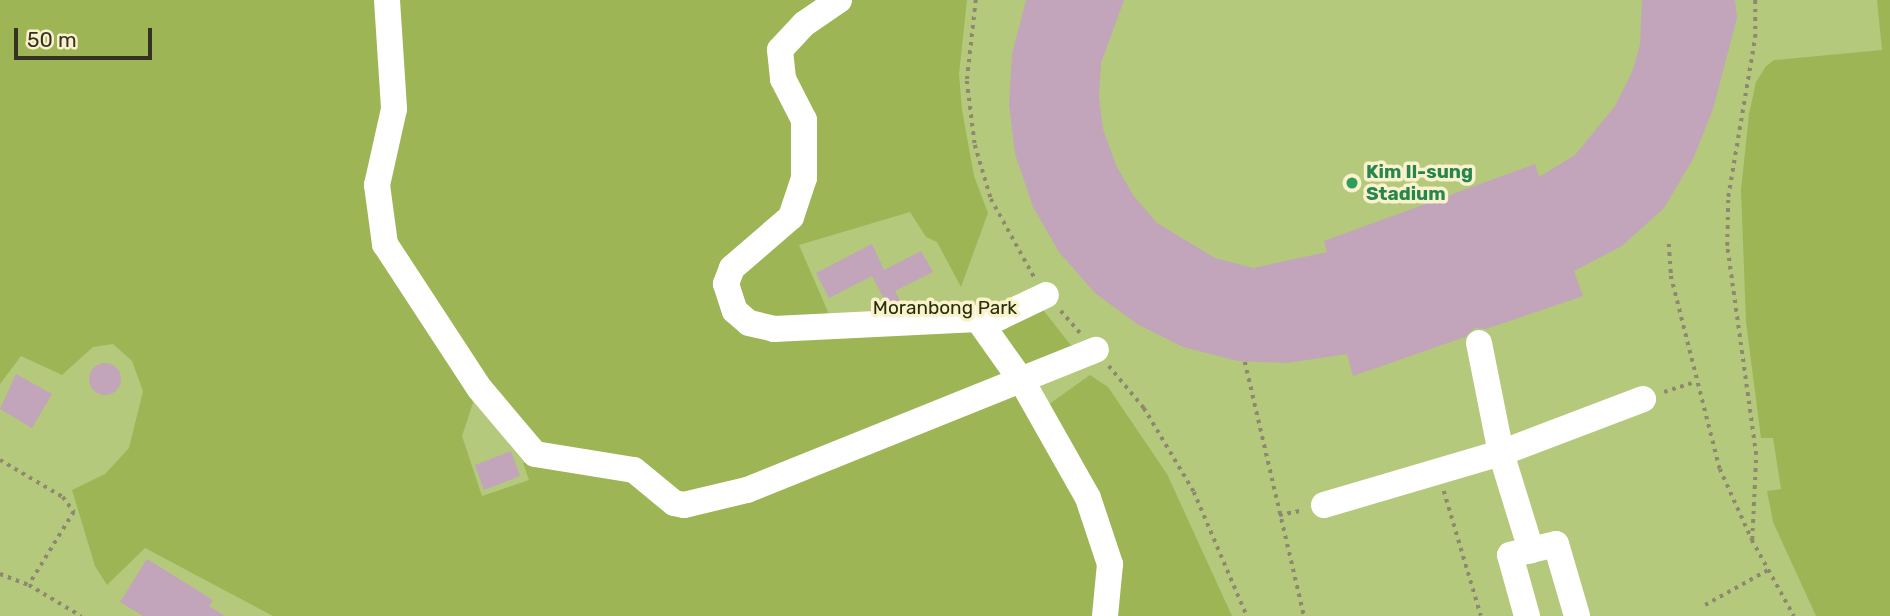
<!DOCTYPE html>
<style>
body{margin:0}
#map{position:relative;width:1890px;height:616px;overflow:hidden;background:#ece3c0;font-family:Rubik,sans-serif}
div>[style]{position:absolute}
.green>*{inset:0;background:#b4c97c}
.forest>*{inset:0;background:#9eb556}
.building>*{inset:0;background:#c2a4bb}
.round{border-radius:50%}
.path>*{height:3.5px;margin-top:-1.75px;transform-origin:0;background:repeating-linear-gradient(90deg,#8f8870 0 3.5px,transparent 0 8.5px)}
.minor>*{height:26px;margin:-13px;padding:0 13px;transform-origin:13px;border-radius:13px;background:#fff}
.dots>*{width:19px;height:19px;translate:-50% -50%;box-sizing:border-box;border:4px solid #faf1cd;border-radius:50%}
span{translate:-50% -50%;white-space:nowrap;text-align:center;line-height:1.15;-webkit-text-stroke:7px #faf1cd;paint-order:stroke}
.leisure-label{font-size:19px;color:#27864d;font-weight:700}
.left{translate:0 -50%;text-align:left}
.park-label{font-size:19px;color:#262f05}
.scale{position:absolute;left:14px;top:28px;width:138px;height:32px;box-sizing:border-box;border:4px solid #353123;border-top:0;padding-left:9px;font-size:21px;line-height:24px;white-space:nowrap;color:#353123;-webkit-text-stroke:5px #faf1cd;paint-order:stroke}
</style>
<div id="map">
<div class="green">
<i style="clip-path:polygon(0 0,1890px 0,1890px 616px,0 616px)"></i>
</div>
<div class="forest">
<i style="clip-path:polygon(0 0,382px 0,387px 45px,376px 229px,469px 385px,473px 403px,462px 436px,482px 496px,529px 480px,523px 463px,536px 458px,617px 470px,672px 507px,1019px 392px,1097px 537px,1101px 616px,273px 616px,145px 548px,107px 585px,95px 566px,72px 490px,105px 474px,129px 448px,143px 391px,132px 361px,113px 344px,93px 347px,62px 375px,21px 356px,0 384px)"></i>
<i style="clip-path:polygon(393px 0,825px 0,783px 38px,791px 98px,796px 196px,747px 245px,732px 316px,967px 321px,1011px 381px,683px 500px,565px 456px,523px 432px,386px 225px)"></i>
<i style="clip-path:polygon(845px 0,967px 0,959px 74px,962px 110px,974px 176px,988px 213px,961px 287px,937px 242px,926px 237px,910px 212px,799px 245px,832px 321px,751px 320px,734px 272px,803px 199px,783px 62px)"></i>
<i style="clip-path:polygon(1877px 0,1890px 0,1890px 616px,1816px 616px,1773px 522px,1767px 491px,1781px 489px,1773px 438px,1761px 438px,1746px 322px,1741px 190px,1749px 114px,1756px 82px,1766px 66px,1774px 60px,1882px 50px)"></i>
<i style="clip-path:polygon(1040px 306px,1077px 353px,1024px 377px,990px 330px)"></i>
<i style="clip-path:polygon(1090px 375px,1108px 387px,1167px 474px,1232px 616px,1109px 616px,1115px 591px,1045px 407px)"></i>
</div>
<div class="building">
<i style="clip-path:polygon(1026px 0,1124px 0,1101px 63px,1099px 97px,1103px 129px,1116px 165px,1133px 195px,1157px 223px,1215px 258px,1253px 268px,1327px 252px,1324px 241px,1535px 164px,1539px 177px,1575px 155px,1615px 106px,1632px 72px,1640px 45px,1642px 0,1735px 0,1737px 18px,1713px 109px,1693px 159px,1664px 208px,1622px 246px,1574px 271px,1583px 296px,1486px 329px,1475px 328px,1465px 337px,1353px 376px,1347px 354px,1287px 363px,1238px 361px,1183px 347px,1137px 324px,1095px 293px,1059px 252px,1033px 207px,1015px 154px,1009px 104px,1012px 54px)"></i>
<i style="clip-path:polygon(872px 244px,884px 270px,921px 251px,933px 272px,895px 291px,901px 303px,893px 307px,889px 308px,872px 276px,829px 298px,816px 273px)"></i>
<i class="round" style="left:89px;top:363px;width:32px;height:32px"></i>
<i style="clip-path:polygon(16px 374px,52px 394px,32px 428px,0 409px)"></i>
<i style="clip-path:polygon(511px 451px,520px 476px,484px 490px,475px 465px)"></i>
<i style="clip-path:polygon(147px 559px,213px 600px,209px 606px,225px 616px,143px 616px,120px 602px)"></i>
</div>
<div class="path">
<i style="left:976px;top:0;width:81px;rotate:96.3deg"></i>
<i style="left:967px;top:81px;width:64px;rotate:82.9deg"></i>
<i style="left:975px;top:145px;width:56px;rotate:73.5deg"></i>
<i style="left:991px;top:199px;width:89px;rotate:61.1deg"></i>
<i style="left:1669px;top:244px;width:32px;rotate:86deg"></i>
<i style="left:1671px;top:276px;width:199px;rotate:75.8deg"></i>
<i style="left:1720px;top:469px;width:78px;rotate:65.7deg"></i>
<i style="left:1752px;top:540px;width:87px;rotate:61.1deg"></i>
<i style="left:1061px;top:311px;width:30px;rotate:49deg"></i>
<i style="left:1245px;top:362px;width:261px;rotate:76.9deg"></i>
<i style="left:1109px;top:366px;width:55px;rotate:50.2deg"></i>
<i style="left:1144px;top:408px;width:98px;rotate:59.2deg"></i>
<i style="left:1194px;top:492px;width:135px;rotate:66.9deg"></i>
<i style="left:1664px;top:392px;width:33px;rotate:-18deg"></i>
<i style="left:0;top:460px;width:73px;rotate:30.4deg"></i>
<i style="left:63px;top:497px;width:19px;rotate:54deg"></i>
<i style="left:74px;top:512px;width:86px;rotate:121.7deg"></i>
<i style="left:1444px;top:491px;width:130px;rotate:73.5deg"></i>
<i style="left:1279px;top:515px;width:25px;rotate:-11deg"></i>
<i style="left:1752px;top:540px;width:85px;rotate:-87.3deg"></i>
<i style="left:1756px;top:455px;width:211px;rotate:-97.9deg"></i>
<i style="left:1727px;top:246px;width:49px;rotate:-88.8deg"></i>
<i style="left:1728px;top:197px;width:161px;rotate:-80.4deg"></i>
<i style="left:1755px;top:38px;width:38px;rotate:-90deg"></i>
<i style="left:0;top:574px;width:31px;rotate:21deg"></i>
<i style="left:29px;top:585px;width:61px;rotate:30.8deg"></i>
<i style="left:1705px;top:605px;width:72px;rotate:-29.1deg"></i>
</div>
<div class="minor">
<i style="left:387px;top:0;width:109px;rotate:86.3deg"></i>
<i style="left:394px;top:109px;width:78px;rotate:102.6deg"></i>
<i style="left:377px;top:185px;width:60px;rotate:82.3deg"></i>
<i style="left:385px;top:244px;width:173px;rotate:56.8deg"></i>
<i style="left:480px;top:389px;width:85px;rotate:49.8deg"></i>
<i style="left:535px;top:454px;width:100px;rotate:9.2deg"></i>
<i style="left:634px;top:470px;width:52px;rotate:39.5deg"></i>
<i style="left:674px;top:503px;width:10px;rotate:11deg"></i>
<i style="left:684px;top:505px;width:65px;rotate:-13.4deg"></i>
<i style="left:747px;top:490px;width:376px;rotate:-21.9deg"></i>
<i style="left:839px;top:0;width:42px;rotate:145.6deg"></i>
<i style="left:804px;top:24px;width:35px;rotate:133deg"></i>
<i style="left:780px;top:50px;width:29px;rotate:84deg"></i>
<i style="left:783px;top:79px;width:46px;rotate:62.9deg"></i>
<i style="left:804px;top:120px;width:58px;rotate:90deg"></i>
<i style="left:804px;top:178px;width:41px;rotate:108.4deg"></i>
<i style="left:791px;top:217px;width:78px;rotate:139.2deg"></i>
<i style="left:732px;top:268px;width:17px;rotate:111deg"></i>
<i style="left:726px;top:284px;width:28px;rotate:72deg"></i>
<i style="left:735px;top:311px;width:18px;rotate:41deg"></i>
<i style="left:749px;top:323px;width:26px;rotate:13deg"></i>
<i style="left:774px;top:329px;width:224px;rotate:-2.8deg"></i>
<i style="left:998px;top:318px;width:53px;rotate:-25.6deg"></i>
<i style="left:977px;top:318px;width:80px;rotate:54.7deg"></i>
<i style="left:1023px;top:383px;width:132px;rotate:60.5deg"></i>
<i style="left:1088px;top:498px;width:70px;rotate:71.6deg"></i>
<i style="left:1110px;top:564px;width:52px;rotate:95.5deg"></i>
<i style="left:1479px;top:343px;width:112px;rotate:78.7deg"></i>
<i style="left:1501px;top:453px;width:102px;rotate:72.8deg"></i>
<i style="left:1324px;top:505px;width:184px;rotate:-16.4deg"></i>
<i style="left:1501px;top:453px;width:152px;rotate:-20.8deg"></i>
<i style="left:1527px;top:616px;width:63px;rotate:-105.6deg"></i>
<i style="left:1510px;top:555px;width:47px;rotate:-13.4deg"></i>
<i style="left:1556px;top:544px;width:75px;rotate:73.7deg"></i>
</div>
<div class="dots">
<i style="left:1352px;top:183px;background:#2e9e5b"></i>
</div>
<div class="leisure-label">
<span class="left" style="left:1366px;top:183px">Kim Il-sung<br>Stadium</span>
</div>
<div class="park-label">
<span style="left:945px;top:308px">Moranbong Park</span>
</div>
<div class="scale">50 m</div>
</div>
